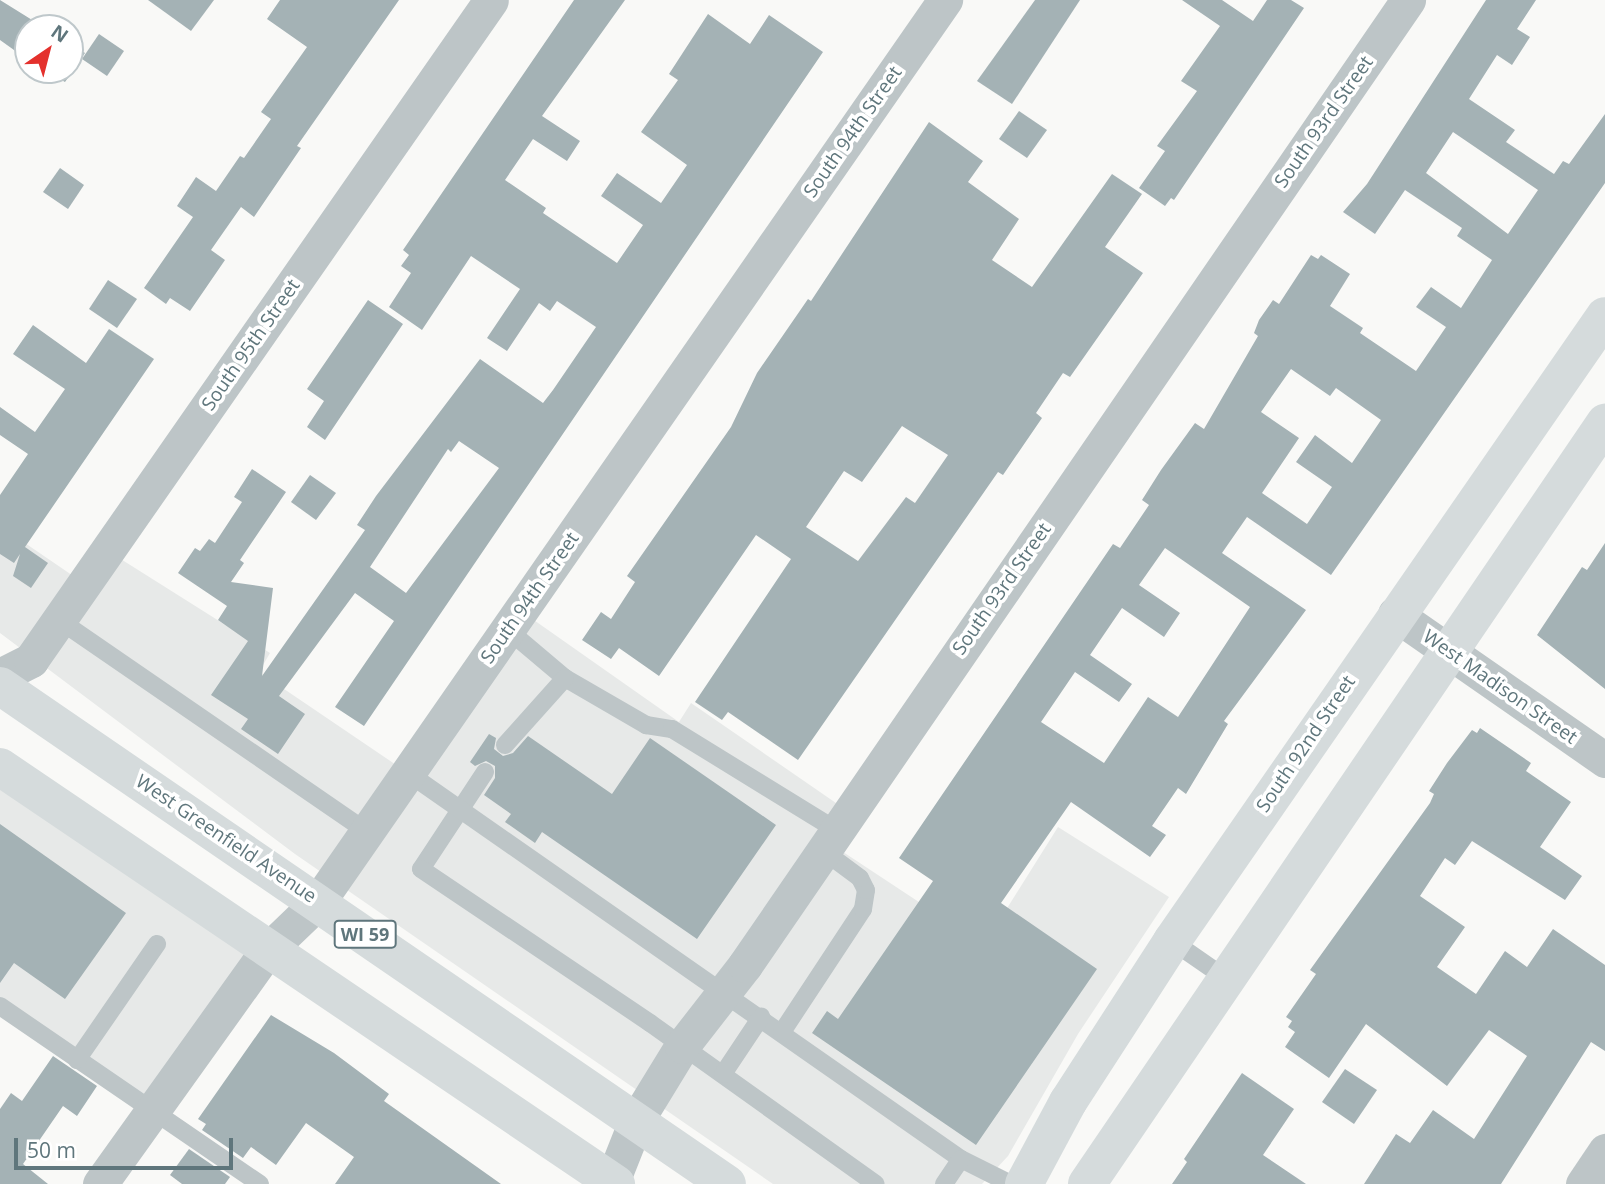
<!DOCTYPE html>
<style>
body{margin:0}
#map{position:relative;width:1605px;height:1184px;overflow:hidden;background:#f9f9f7;font-family:"Open Sans",sans-serif}
div>[style]{position:absolute}
.built>*{inset:0;background:#e7e9e8}
.building>*{inset:0;background:#a4b2b5}
.lane>*{height:18px;margin:-9px;padding:0 9px;transform-origin:9px;border-radius:9px;background:#bdc5c7}
.street>*{height:35px;margin:-17.5px;padding:0 17.5px;transform-origin:17.5px;border-radius:17.5px;background:#bdc5c7}
.secondary>*{height:38px;margin:-19px;padding:0 19px;transform-origin:19px;border-radius:19px;background:#d5dbdc}
.primary>*{height:38px;margin:-19px;padding:0 19px;transform-origin:19px;border-radius:19px;background:#d5dbdc}
span{translate:-50% -50%;white-space:nowrap;text-align:center;line-height:1.15;-webkit-text-stroke:7px #fff;paint-order:stroke}
.shield-label span{padding:2px 5px;background:#fff;border:2px solid;border-radius:5px;-webkit-text-stroke-width:0}
.shield-label{font-size:18px;color:#5f767c;font-weight:700}
.street-label{font-size:19px;color:#5f767c}
.north{position:absolute;left:14px;top:14px;width:70px;height:70px;box-sizing:border-box;background:#fff;border:2px solid #bfc8cb;border-radius:50%;rotate:35deg;font-size:19px;font-weight:700;line-height:28px;text-align:center;color:#5f767c}
.north::after{content:'';display:block;margin:auto;width:24px;height:32px;background:#e4312d;clip-path:polygon(50% 0,100% 100%,50% 72%,0 100%)}
.scale{position:absolute;left:14px;top:1138px;width:219px;height:32px;box-sizing:border-box;border:4px solid #5f767c;border-top:0;padding-left:9px;font-size:21px;line-height:24px;white-space:nowrap;color:#5f767c;-webkit-text-stroke:5px #fff;paint-order:stroke}
</style>
<div id="map">
<div class="built">
<i style="clip-path:polygon(0 526px,85px 584px,108px 551px,270px 653px,259px 672px,408px 773px,521px 611px,679px 722px,691px 703px,849px 812px,828px 842px,984px 945px,1058px 827px,1169px 897px,1078px 1034px,1008px 1156px,982px 1184px,773px 1184px,295px 854px,0 633px)"></i>
<i style="clip-path:polygon(0 767px,267px 951px,153px 1112px,0 1006px)"></i>
</div>
<div class="building">
<i style="clip-path:polygon(0 0,45px 28px,28px 28px,28px 60px,0 40px)"></i>
<i style="clip-path:polygon(148px 0,214px 0,191px 31px)"></i>
<i style="clip-path:polygon(280px 0,399px 0,297px 146px,301px 148px,254px 217px,241px 207px,211px 250px,225px 260px,190px 311px,170px 298px,166px 304px,144px 288px,193px 217px,177px 206px,196px 177px,216px 191px,240px 156px,244px 158px,271px 119px,261px 112px,307px 47px,267px 19px)"></i>
<i style="clip-path:polygon(evenodd,574px 0,625px 0,542px 116px,580px 141px,567px 161px,533px 139px,505px 180px,546px 208px,543px 213px,617px 263px,643px 225px,601px 196px,617px 173px,661px 203px,687px 165px,641px 132px,678px 80px,669px 74px,708px 14px,750px 44px,769px 15px,823px 52px,364px 726px,335px 707px,394px 621px,355px 593px,279px 696px,305px 714px,278px 754px,241px 729px,248px 719px,211px 695px,248px 641px,218px 620px,227px 606px,178px 573px,195px 548px,200px 551px,209px 539px,215px 543px,242px 502px,234px 497px,252px 469px,286px 492px,240px 560px,244px 563px,231px 582px,273px 588px,262px 676px,365px 530px,357px 525px,376px 496px,480px 359px,543px 403px,553px 390px,596px 327px,557px 301px,550px 311px,539px 303px,507px 351px,487px 338px,520px 289px,471px 256px,422px 330px,389px 307px,411px 273px,401px 266px,409px 255px,403px 250px,574px 0,459px 441px,499px 468px,406px 593px,370px 567px,448px 449px,451px 452px,459px 441px)"></i>
<i style="clip-path:polygon(1035px 0,1080px 0,1012px 104px,977px 81px)"></i>
<i style="clip-path:polygon(1182px 0,1222px 0,1253px 21px,1267px 0,1291px 0,1304px 8px,1174px 200px,1171px 198px,1165px 206px,1139px 188px,1165px 151px,1157px 146px,1197px 91px,1181px 81px,1220px 26px)"></i>
<i style="clip-path:polygon(evenodd,1486px 0,1536px 0,1517px 29px,1530px 37px,1512px 65px,1497px 55px,1469px 99px,1515px 130px,1506px 142px,1554px 174px,1563px 161px,1569px 164px,1605px 114px,1605px 183px,1331px 575px,1247px 517px,1222px 553px,1306px 610px,1224px 721px,1228px 724px,1186px 794px,1178px 788px,1152px 826px,1166px 835px,1150px 857px,1071px 802px,1001px 903px,1097px 969px,976px 1145px,812px 1033px,827px 1011px,838px 1019px,933px 881px,899px 858px,1113px 544px,1120px 548px,1149px 505px,1142px 500px,1161px 470px,1195px 423px,1204px 429px,1258px 336px,1254px 333px,1259px 320px,1273px 300px,1279px 304px,1311px 255px,1318px 259px,1321px 255px,1350px 274px,1330px 306px,1363px 328px,1360px 333px,1416px 371px,1446px 327px,1416px 307px,1431px 287px,1461px 308px,1492px 260px,1457px 236px,1462px 228px,1405px 190px,1375px 234px,1343px 212px,1367px 184px,1486px 0,1453px 132px,1538px 190px,1508px 234px,1426px 173px,1453px 132px,1486px 0,1291px 369px,1330px 396px,1336px 388px,1381px 420px,1352px 463px,1315px 435px,1296px 462px,1332px 487px,1307px 524px,1262px 493px,1299px 438px,1261px 412px,1291px 369px,1486px 0,1165px 548px,1250px 607px,1178px 717px,1148px 697px,1104px 763px,1041px 722px,1075px 672px,1119px 702px,1132px 684px,1090px 655px,1122px 608px,1164px 637px,1180px 613px,1139px 585px,1165px 548px)"></i>
<i style="clip-path:polygon(99px 34px,124px 51px,107px 76px,82px 59px)"></i>
<i style="clip-path:polygon(70px 43px,85px 53px,65px 82px,43px 70px,70px 70px)"></i>
<i style="clip-path:polygon(1019px 111px,1047px 130px,1027px 158px,999px 139px)"></i>
<i style="clip-path:polygon(evenodd,929px 122px,983px 161px,968px 182px,1019px 219px,992px 260px,1032px 287px,1112px 174px,1142px 194px,1105px 247px,1143px 273px,1070px 377px,1063px 373px,1036px 413px,1042px 418px,1003px 475px,998px 472px,798px 760px,728px 712px,722px 720px,695px 702px,791px 559px,756px 535px,659px 676px,619px 648px,611px 659px,582px 640px,601px 612px,611px 619px,635px 582px,627px 576px,731px 427px,757px 373px,808px 299px,811px 301px,929px 122px,902px 426px,948px 455px,915px 503px,906px 497px,858px 561px,806px 527px,844px 471px,862px 482px,902px 426px)"></i>
<i style="clip-path:polygon(60px 168px,84px 185px,68px 209px,43px 192px)"></i>
<i style="clip-path:polygon(108px 280px,137px 299px,117px 328px,89px 309px)"></i>
<i style="clip-path:polygon(368px 300px,403px 324px,325px 440px,307px 427px,324px 401px,307px 389px)"></i>
<i style="clip-path:polygon(33px 325px,86px 363px,109px 329px,154px 359px,25px 547px,48px 563px,31px 588px,13px 576px,20px 554px,14px 563px,0 554px,0 495px,28px 454px,0 435px,0 407px,35px 432px,65px 389px,13px 354px)"></i>
<i style="clip-path:polygon(310px 475px,336px 493px,316px 520px,291px 502px)"></i>
<i style="clip-path:polygon(1605px 543px,1605px 689px,1537px 635px,1582px 567px,1587px 570px)"></i>
<i style="clip-path:polygon(1480px 728px,1531px 763px,1526px 771px,1571px 802px,1540px 847px,1582px 876px,1565px 900px,1472px 841px,1455px 865px,1445px 858px,1420px 896px,1465px 927px,1437px 967px,1476px 994px,1505px 951px,1527px 967px,1553px 929px,1605px 965px,1605px 1051px,1591px 1042px,1501px 1184px,1364px 1184px,1396px 1134px,1410px 1143px,1433px 1110px,1474px 1139px,1527px 1056px,1489px 1030px,1447px 1086px,1366px 1024px,1329px 1078px,1285px 1047px,1295px 1032px,1288px 1027px,1292px 1021px,1286px 1017px,1316px 974px,1310px 970px,1430px 803px,1434px 794px,1429px 791px,1447px 763px,1472px 730px,1477px 733px)"></i>
<i style="clip-path:polygon(489px 734px,496px 738px,494px 749px,503px 756px,513px 753px,528px 736px,612px 794px,650px 738px,776px 825px,697px 939px,542px 832px,535px 843px,505px 822px,511px 814px,484px 795px,495px 778px,495px 766px,486px 761px,475px 766px,470px 762px)"></i>
<i style="clip-path:polygon(0 824px,126px 913px,65px 999px,14px 963px,0 983px)"></i>
<i style="clip-path:polygon(271px 1015px,334px 1053px,389px 1094px,384px 1101px,501px 1184px,335px 1184px,354px 1157px,306px 1123px,276px 1165px,251px 1147px,243px 1158px,202px 1130px,206px 1124px,198px 1119px)"></i>
<i style="clip-path:polygon(53px 1056px,97px 1086px,77px 1116px,63px 1106px,23px 1164px,48px 1184px,0 1184px,0 1109px,11px 1093px,22px 1101px)"></i>
<i style="clip-path:polygon(1345px 1069px,1377px 1090px,1354px 1124px,1322px 1102px)"></i>
<i style="clip-path:polygon(1242px 1073px,1294px 1109px,1263px 1155px,1306px 1184px,1172px 1184px,1187px 1162px,1184px 1159px)"></i>
<i style="clip-path:polygon(189px 1149px,230px 1177px,225px 1184px,182px 1184px,170px 1175px)"></i>
</div>
<div class="lane">
<i style="left:59px;top:620px;width:374px;rotate:34.5deg"></i>
<i style="left:508px;top:630px;width:75px;rotate:40.1deg"></i>
<i style="left:565px;top:678px;width:94px;rotate:30.1deg"></i>
<i style="left:646px;top:725px;width:26px;rotate:9deg"></i>
<i style="left:672px;top:729px;width:193px;rotate:31.6deg"></i>
<i style="left:505px;top:745px;width:90px;rotate:-48.2deg"></i>
<i style="left:485px;top:772px;width:116px;rotate:123.4deg"></i>
<i style="left:421px;top:869px;width:276px;rotate:33.9deg"></i>
<i style="left:650px;top:1023px;width:277px;rotate:35.5deg"></i>
<i style="left:408px;top:773px;width:674px;rotate:34.92deg"></i>
<i style="left:961px;top:1159px;width:56px;rotate:26.6deg"></i>
<i style="left:1172px;top:941px;width:63px;rotate:34.7deg"></i>
<i style="left:0;top:1006px;width:315px;rotate:34.4deg"></i>
<i style="left:782px;top:1032px;width:147px;rotate:-56.6deg"></i>
<i style="left:863px;top:909px;width:19px;rotate:-81deg"></i>
<i style="left:866px;top:890px;width:13px;rotate:-117deg"></i>
<i style="left:860px;top:878px;width:47px;rotate:-143.6deg"></i>
<i style="left:77px;top:1060px;width:141px;rotate:-55.4deg"></i>
<i style="left:723px;top:1074px;width:69px;rotate:-56.3deg"></i>
<i style="left:944px;top:1184px;width:30px;rotate:-56deg"></i>
</div>
<div class="street">
<i style="left:1395px;top:614px;width:256px;rotate:34.8deg"></i>
<i style="left:0;top:676px;width:35px;rotate:-27deg"></i>
<i style="left:31px;top:660px;width:804px;rotate:-55.12deg"></i>
<i style="left:100px;top:1184px;width:287px;rotate:-54.4deg"></i>
<i style="left:267px;top:951px;width:71px;rotate:-43.9deg"></i>
<i style="left:318px;top:902px;width:1099px;rotate:-55.2deg"></i>
<i style="left:611px;top:1184px;width:68px;rotate:-68.4deg"></i>
<i style="left:636px;top:1121px;width:88px;rotate:-58.5deg"></i>
<i style="left:682px;top:1046px;width:103px;rotate:-52.1deg"></i>
<i style="left:745px;top:965px;width:1171px;rotate:-55.51deg"></i>
<i style="left:1583px;top:1184px;width:40px;rotate:-56deg"></i>
</div>
<div class="secondary">
<i style="left:1024px;top:1184px;width:93px;rotate:-61.8deg"></i>
<i style="left:1068px;top:1102px;width:192px;rotate:-57.1deg"></i>
<i style="left:1172px;top:941px;width:760px;rotate:-55.29deg"></i>
<i style="left:1087px;top:1184px;width:921px;rotate:-55.76deg"></i>
</div>
<div class="primary">
<i style="left:0;top:686px;width:881px;rotate:34.41deg"></i>
<i style="left:0;top:767px;width:744px;rotate:34.1deg"></i>
</div>
<div class="shield-label">
<span style="left:365px;top:934px">WI 59</span>
</div>
<div class="street-label">
<span style="left:1324px;top:122px;rotate:-55deg">South 93rd Street</span>
<span style="left:853px;top:132px;rotate:-55deg">South 94th Street</span>
<span style="left:251px;top:345px;rotate:-55deg">South 95th Street</span>
<span style="left:1002px;top:589px;rotate:-55deg">South 93rd Street</span>
<span style="left:530px;top:598px;rotate:-55deg">South 94th Street</span>
<span style="left:1500px;top:687px;rotate:35deg">West Madison Street</span>
<span style="left:1306px;top:744px;rotate:-56deg">South 92nd Street</span>
<span style="left:226px;top:839px;rotate:34deg">West Greenfield Avenue</span>
</div>
<div class="north">N</div>
<div class="scale">50 m</div>
</div>
